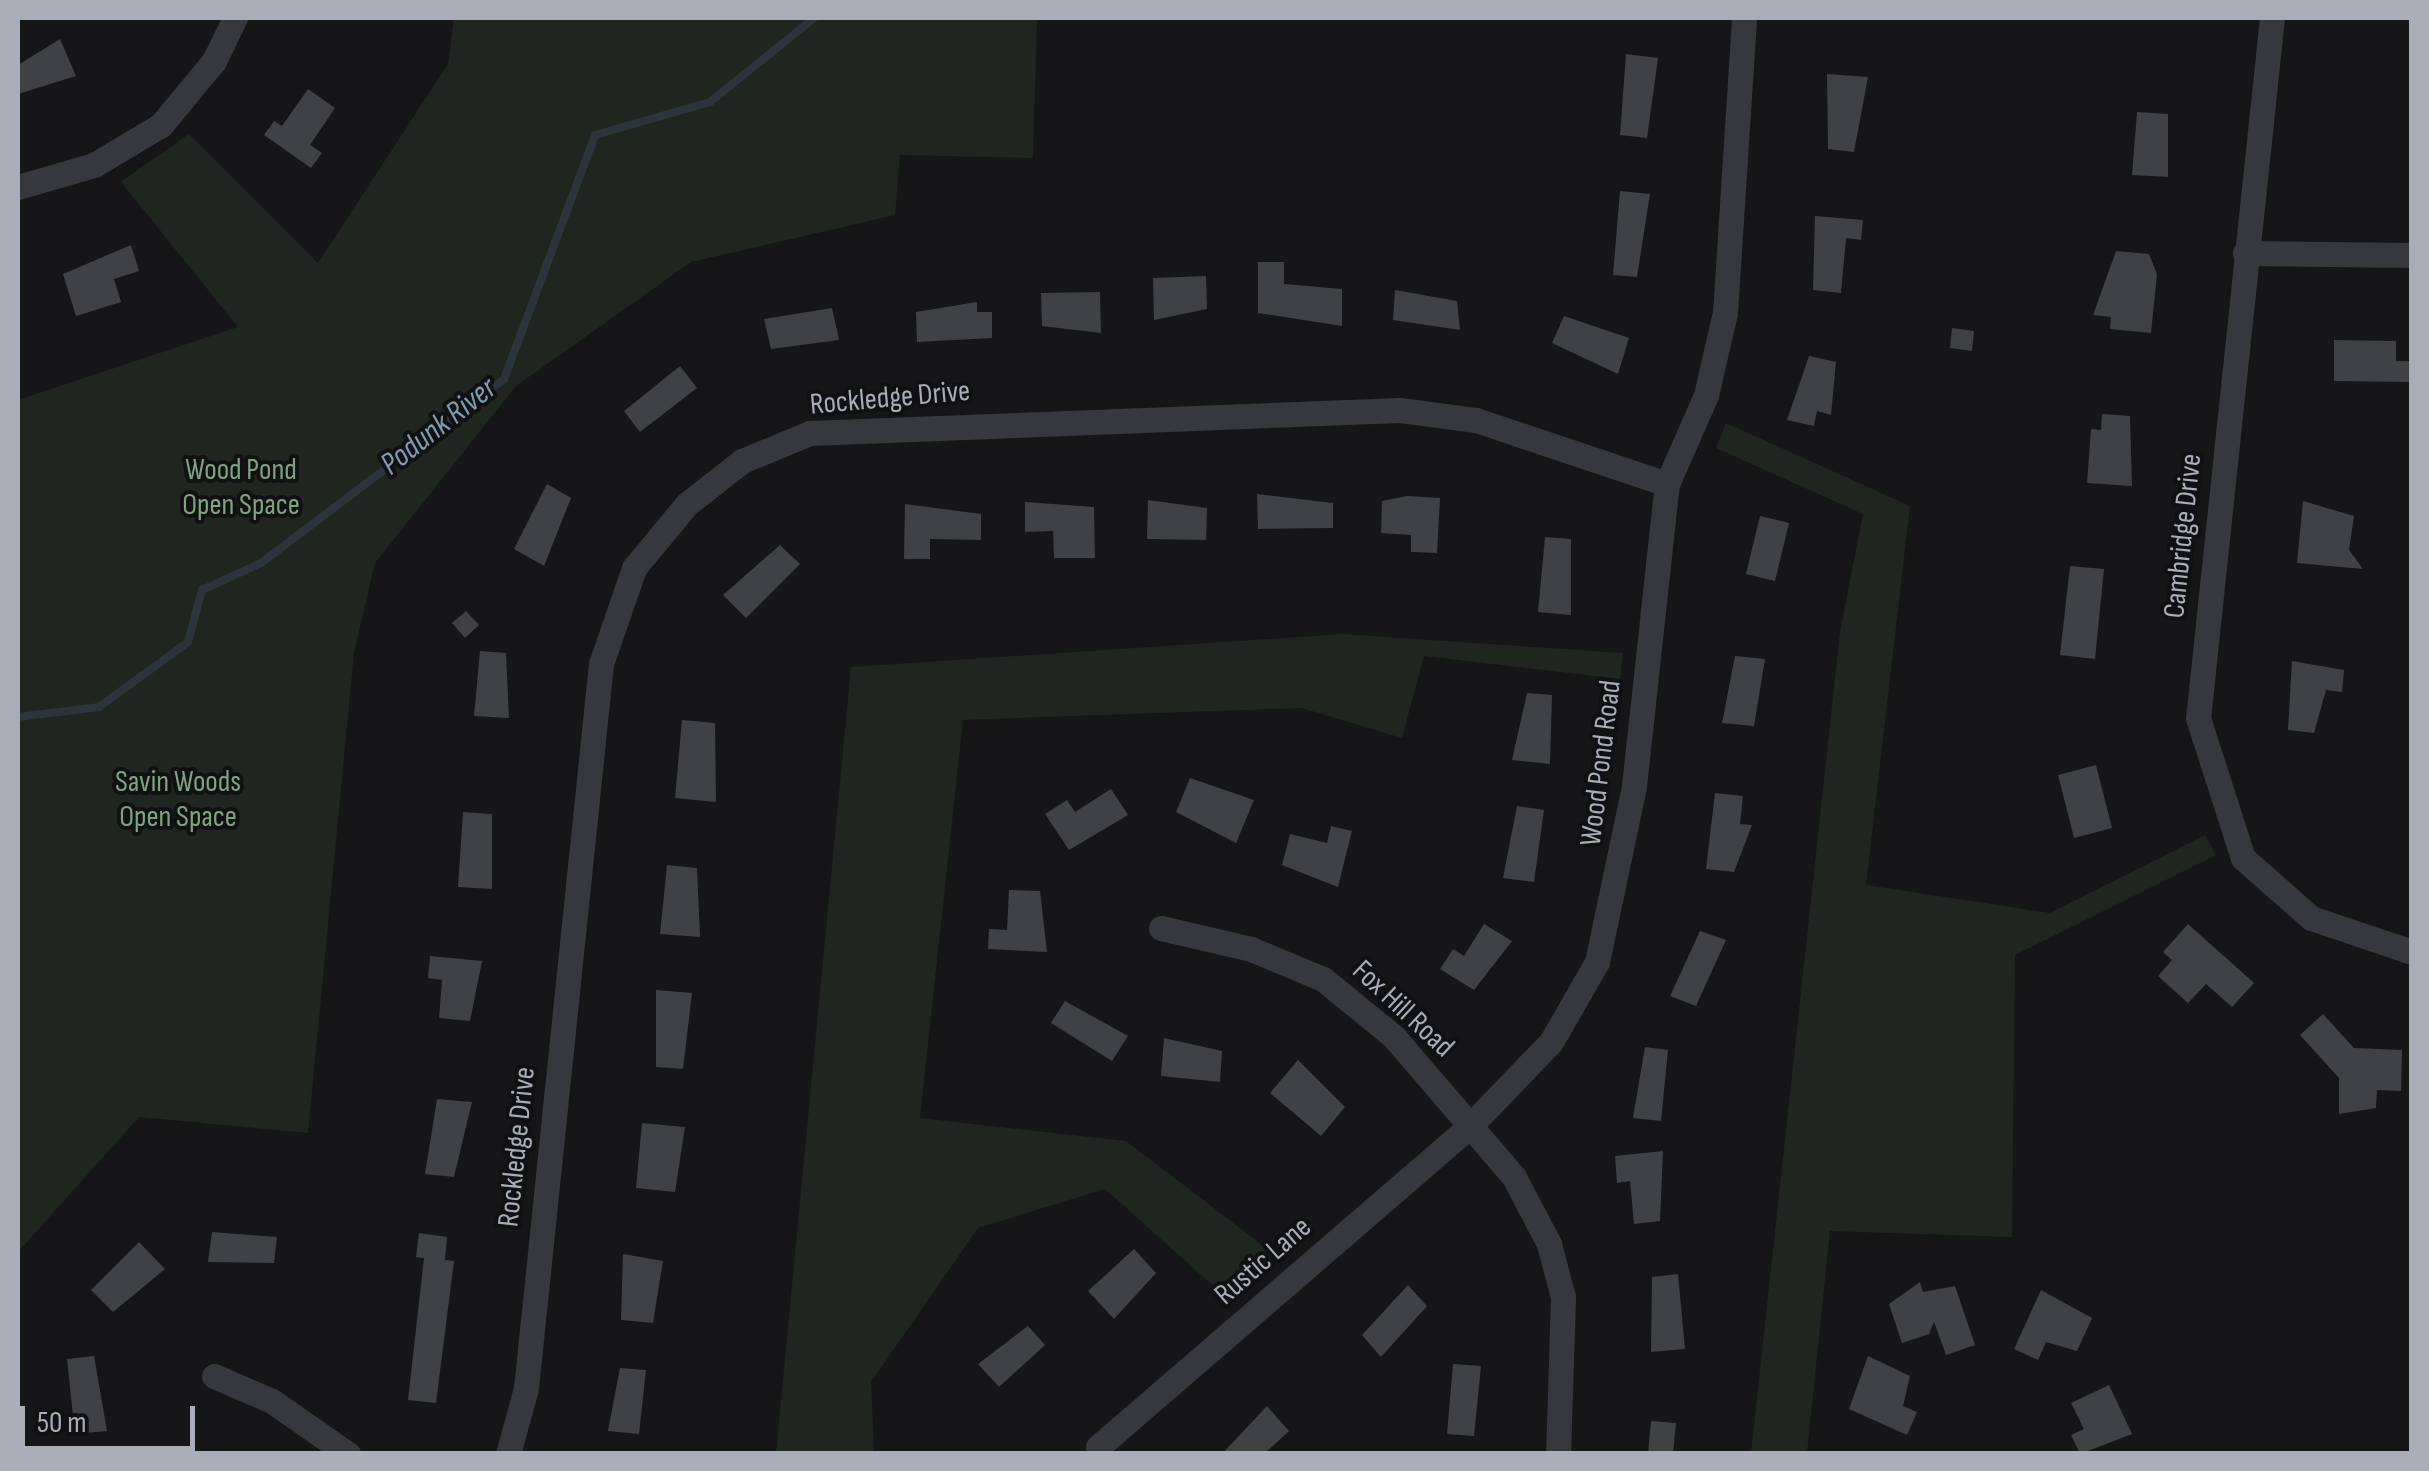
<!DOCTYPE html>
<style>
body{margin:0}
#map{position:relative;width:2429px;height:1471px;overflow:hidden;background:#161618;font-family:"Sofia Sans Condensed",sans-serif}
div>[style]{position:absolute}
.green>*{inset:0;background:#1e261f}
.stream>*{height:8px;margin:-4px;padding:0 4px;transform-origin:4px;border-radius:4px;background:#2c353c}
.building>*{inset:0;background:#404145}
.minor>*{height:25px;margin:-12.5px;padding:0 12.5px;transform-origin:12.5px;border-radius:12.5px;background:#37383d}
span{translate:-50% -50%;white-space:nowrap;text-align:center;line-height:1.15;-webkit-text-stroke:8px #111113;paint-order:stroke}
.street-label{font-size:30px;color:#a8adb8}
.park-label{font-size:30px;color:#7fa381}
.water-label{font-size:32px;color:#7f9bb3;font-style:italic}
.frame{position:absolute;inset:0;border:20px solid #a8adb8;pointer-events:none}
.scale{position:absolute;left:20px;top:1406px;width:175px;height:45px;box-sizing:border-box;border:5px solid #a8adb8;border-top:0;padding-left:12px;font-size:30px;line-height:35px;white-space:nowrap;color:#a8adb8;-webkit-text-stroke:8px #111113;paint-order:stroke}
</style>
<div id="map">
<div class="green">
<i style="clip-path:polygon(454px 18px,1037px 18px,1033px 158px,900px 155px,895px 215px,691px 262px,516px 386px,375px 563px,354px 653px,308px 1133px,139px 1117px,18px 1252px,18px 400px,238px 327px,121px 182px,189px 134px,318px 263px,448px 64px)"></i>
<i style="clip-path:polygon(1726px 423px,1910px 506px,1866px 885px,2050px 913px,2205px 835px,2216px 855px,2015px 955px,2012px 1237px,1830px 1231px,1807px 1453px,1751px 1453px,1840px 632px,1863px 514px,1716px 448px)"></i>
<i style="clip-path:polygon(1343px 634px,1623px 653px,1620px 679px,1424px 656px,1402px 738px,1302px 708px,963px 720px,920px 1118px,1126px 1141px,1278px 1257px,1229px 1300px,1105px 1189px,978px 1228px,871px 1382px,874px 1453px,776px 1453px,851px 667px)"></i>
</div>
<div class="stream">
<i style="left:18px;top:717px;width:82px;rotate:-7deg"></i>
<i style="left:99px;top:707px;width:110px;rotate:-36.1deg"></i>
<i style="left:188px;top:642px;width:54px;rotate:-74.9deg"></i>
<i style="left:202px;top:590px;width:65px;rotate:-24.6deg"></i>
<i style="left:261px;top:563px;width:305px;rotate:-37.1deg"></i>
<i style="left:504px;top:379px;width:260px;rotate:-69.5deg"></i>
<i style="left:595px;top:135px;width:120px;rotate:-16deg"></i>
<i style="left:710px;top:102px;width:134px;rotate:-38.9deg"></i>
</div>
<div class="building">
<i style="clip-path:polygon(60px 39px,76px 76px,18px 94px,18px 65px)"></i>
<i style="clip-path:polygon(1626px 54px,1658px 58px,1647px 138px,1620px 135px)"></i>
<i style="clip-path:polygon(1827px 74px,1868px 77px,1854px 152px,1828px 149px)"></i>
<i style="clip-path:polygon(308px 89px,335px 108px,310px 145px,322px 153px,311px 168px,264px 135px,274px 121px,282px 126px)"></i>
<i style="clip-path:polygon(2137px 112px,2168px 114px,2168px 177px,2132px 175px)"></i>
<i style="clip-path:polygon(1620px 191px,1650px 194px,1637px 277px,1613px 275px)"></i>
<i style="clip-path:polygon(1815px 216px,1863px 220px,1861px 240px,1846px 238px,1841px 293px,1813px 290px)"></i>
<i style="clip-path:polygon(131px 245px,139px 271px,114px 279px,121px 302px,76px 316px,63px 274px)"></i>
<i style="clip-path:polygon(2116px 251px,2149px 254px,2157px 274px,2151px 333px,2110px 329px,2111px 317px,2093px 315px)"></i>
<i style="clip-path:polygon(1258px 262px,1284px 262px,1284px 284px,1342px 289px,1342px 326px,1258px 313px)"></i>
<i style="clip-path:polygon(1206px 276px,1207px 309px,1154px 320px,1153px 278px)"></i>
<i style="clip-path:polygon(1395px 290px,1457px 301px,1460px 330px,1393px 320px)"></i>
<i style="clip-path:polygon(1100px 292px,1101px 333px,1042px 326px,1041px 293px)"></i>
<i style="clip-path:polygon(977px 302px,977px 312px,992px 312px,992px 338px,917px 342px,916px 312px)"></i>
<i style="clip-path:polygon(832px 308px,839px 340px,771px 349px,764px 319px)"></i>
<i style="clip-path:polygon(1564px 316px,1629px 338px,1618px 374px,1552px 343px)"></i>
<i style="clip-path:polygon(1952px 328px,1974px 331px,1972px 351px,1950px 348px)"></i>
<i style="clip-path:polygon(2334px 340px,2396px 341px,2396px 361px,2412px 361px,2412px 382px,2334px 381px)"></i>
<i style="clip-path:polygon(1809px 356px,1836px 362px,1831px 415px,1817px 411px,1814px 426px,1787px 420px)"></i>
<i style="clip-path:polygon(680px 366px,697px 388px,640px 432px,624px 411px)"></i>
<i style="clip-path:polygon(2102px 414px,2130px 416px,2132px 486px,2087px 483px,2091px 429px,2101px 430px)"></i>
<i style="clip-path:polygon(547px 484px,571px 498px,544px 566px,514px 549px)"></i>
<i style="clip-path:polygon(1257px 494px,1333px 503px,1333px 528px,1258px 529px)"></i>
<i style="clip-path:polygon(1407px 496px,1440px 498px,1437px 553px,1411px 552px,1411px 535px,1381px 533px,1382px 501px)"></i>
<i style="clip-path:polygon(1148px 500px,1207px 508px,1206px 540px,1147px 539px)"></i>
<i style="clip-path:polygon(2303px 501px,2354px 516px,2349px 550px,2363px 569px,2297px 563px)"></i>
<i style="clip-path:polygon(1025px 502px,1094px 507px,1095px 558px,1054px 558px,1053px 531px,1025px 532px)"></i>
<i style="clip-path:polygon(905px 504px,981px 514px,981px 540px,930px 539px,930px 559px,904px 559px)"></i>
<i style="clip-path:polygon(1760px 516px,1789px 523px,1775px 581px,1746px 574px)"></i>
<i style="clip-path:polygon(1545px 537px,1571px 539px,1571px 615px,1538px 612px)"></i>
<i style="clip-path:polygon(780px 545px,800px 564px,746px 618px,723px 595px)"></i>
<i style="clip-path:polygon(2070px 566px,2104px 569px,2095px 659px,2060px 655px)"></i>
<i style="clip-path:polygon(466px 611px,479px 625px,465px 638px,452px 623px)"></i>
<i style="clip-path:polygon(480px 651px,506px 653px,509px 718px,474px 716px)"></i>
<i style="clip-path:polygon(1735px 656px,1765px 659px,1754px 726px,1722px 723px)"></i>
<i style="clip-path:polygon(2292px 661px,2344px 670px,2342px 692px,2326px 690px,2314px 733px,2288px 730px)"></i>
<i style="clip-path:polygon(1527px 693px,1552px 695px,1550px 764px,1512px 760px)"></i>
<i style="clip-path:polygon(682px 720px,715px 723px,716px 802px,675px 798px)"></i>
<i style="clip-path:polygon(2096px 765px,2112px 828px,2074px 838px,2058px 775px)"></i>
<i style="clip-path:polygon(1190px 778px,1254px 800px,1236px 843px,1176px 812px)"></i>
<i style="clip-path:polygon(1111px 789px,1128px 815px,1069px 850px,1045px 814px,1067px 800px,1075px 812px)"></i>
<i style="clip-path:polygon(1715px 793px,1743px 796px,1740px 824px,1752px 825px,1734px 872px,1706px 869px)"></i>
<i style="clip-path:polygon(1517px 806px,1544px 810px,1534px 882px,1503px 878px)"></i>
<i style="clip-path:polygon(463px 812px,492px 814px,492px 889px,458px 887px)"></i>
<i style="clip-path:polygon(1331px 826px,1352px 831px,1338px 887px,1282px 865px,1290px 834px,1327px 843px)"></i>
<i style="clip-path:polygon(667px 865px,697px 868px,700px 937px,660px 934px)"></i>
<i style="clip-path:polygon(1009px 890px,1040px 891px,1047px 952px,988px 949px,989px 929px,1007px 930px)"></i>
<i style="clip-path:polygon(1484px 924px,1512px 941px,1474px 990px,1440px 969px,1453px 949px,1464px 956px)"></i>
<i style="clip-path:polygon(2188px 924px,2254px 983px,2232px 1007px,2206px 984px,2188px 1003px,2158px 976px,2172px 960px,2163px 952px)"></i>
<i style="clip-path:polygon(1700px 931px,1726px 940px,1696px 1006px,1670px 996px)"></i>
<i style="clip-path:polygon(430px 956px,482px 961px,470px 1021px,439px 1018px,442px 980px,428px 978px)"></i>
<i style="clip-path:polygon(656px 990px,692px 993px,683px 1069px,656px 1067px)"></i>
<i style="clip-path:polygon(1065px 1001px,1128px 1036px,1112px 1061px,1051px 1023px)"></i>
<i style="clip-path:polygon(2323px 1014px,2354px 1048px,2402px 1050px,2401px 1091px,2377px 1090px,2376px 1108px,2339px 1114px,2339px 1078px,2300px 1035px)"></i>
<i style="clip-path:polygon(1164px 1038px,1222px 1051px,1220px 1082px,1161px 1076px)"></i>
<i style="clip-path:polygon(1645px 1047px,1668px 1050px,1661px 1121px,1633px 1118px)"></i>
<i style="clip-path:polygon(1298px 1060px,1345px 1107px,1321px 1136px,1270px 1093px)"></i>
<i style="clip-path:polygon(437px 1099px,472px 1102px,454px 1177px,425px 1174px)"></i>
<i style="clip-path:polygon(642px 1123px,685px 1127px,675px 1192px,636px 1188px)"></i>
<i style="clip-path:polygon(1663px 1151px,1660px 1221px,1634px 1224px,1630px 1181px,1617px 1183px,1615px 1156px)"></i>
<i style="clip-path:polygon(212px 1232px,277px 1237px,274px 1263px,208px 1262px)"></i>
<i style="clip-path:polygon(419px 1233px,447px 1237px,445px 1260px,454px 1261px,436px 1403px,408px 1400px,424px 1258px,416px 1257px)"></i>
<i style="clip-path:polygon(139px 1242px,165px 1269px,113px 1312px,91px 1290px)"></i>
<i style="clip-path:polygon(1134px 1249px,1156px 1273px,1114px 1319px,1088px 1291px)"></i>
<i style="clip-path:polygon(623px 1254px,663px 1261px,653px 1323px,621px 1320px)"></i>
<i style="clip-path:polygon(1678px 1274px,1685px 1349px,1651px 1352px,1652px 1277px)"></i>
<i style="clip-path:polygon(1920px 1282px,1923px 1292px,1955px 1286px,1975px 1345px,1946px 1355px,1934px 1322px,1929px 1334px,1902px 1343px,1889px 1304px)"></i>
<i style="clip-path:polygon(1408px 1285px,1427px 1306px,1381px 1357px,1362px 1335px)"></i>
<i style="clip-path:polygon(2041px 1290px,2092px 1318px,2077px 1351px,2046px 1342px,2038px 1360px,2014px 1349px)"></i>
<i style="clip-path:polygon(1028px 1326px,1045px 1345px,999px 1387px,978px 1364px)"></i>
<i style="clip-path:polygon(94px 1356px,107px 1431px,75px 1434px,67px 1359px)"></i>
<i style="clip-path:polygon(1868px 1356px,1910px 1376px,1903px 1406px,1917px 1412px,1907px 1435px,1849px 1409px)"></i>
<i style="clip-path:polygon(1453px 1364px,1481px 1366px,1474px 1436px,1447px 1434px)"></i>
<i style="clip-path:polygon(620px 1368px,646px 1370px,639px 1434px,608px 1431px)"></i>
<i style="clip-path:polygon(2109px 1385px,2132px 1434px,2080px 1454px,2071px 1435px,2084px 1429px,2071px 1403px)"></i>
<i style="clip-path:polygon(1267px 1406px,1289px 1431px,1264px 1454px,1222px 1454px)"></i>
<i style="clip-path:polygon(1651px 1421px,1676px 1423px,1673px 1454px,1648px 1454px)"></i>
</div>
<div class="minor">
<i style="left:2272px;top:18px;width:704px;rotate:96.03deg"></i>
<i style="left:2198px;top:718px;width:147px;rotate:72.2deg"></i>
<i style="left:2243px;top:858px;width:91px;rotate:41.4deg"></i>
<i style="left:2311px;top:918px;width:107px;rotate:18.6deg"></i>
<i style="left:18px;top:187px;width:79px;rotate:-16.1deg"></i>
<i style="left:94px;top:165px;width:78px;rotate:-30.8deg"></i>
<i style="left:161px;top:125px;width:83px;rotate:-50.4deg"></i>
<i style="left:214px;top:61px;width:48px;rotate:-64deg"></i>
<i style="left:2245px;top:253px;width:167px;rotate:0.7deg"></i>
<i style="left:1161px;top:928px;width:92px;rotate:13.1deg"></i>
<i style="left:1251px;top:949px;width:78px;rotate:22.6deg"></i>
<i style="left:1323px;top:979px;width:92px;rotate:39.2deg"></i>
<i style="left:1394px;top:1037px;width:184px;rotate:49.4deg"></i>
<i style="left:1514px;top:1177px;width:76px;rotate:62.4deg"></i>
<i style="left:1549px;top:1244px;width:55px;rotate:75.2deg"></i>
<i style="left:1563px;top:1297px;width:157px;rotate:91.8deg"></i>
<i style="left:214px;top:1376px;width:63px;rotate:23.3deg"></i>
<i style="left:272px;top:1401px;width:93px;rotate:34.9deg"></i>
<i style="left:1098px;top:1447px;width:493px;rotate:-40.8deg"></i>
<i style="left:1471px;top:1125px;width:115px;rotate:-46.1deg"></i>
<i style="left:1551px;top:1042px;width:92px;rotate:-60.1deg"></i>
<i style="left:1597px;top:962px;width:180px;rotate:-78.1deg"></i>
<i style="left:1634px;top:786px;width:304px;rotate:-83.8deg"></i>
<i style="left:1667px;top:484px;width:97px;rotate:-66.3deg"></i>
<i style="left:1706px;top:395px;width:84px;rotate:-77deg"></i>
<i style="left:1725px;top:313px;width:296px;rotate:-86.3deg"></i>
<i style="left:508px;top:1454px;width:68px;rotate:-74.7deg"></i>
<i style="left:526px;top:1388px;width:728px;rotate:-84.09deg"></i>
<i style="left:601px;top:664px;width:102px;rotate:-71deg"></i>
<i style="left:634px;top:568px;width:83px;rotate:-50.4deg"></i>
<i style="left:687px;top:504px;width:70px;rotate:-38deg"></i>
<i style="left:742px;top:461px;width:74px;rotate:-22.4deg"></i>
<i style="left:810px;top:433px;width:590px;rotate:-2.23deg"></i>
<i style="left:1400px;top:410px;width:77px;rotate:7.5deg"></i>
<i style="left:1476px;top:420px;width:201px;rotate:18.5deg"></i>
</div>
<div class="street-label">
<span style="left:890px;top:398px;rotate:-5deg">Rockledge Drive</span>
<span style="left:2183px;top:536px;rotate:-84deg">Cambridge Drive</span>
<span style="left:1601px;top:763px;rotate:-83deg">Wood Pond Road</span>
<span style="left:1403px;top:1009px;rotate:43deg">Fox Hill Road</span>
<span style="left:517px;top:1147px;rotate:-84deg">Rockledge Drive</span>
<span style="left:1263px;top:1261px;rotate:-41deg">Rustic Lane</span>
</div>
<div class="park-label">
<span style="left:241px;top:487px">Wood Pond<br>Open Space</span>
<span style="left:178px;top:799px">Savin Woods<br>Open Space</span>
</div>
<div class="water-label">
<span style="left:439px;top:427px;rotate:-38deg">Podunk River</span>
</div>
<div class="frame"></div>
<div class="scale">50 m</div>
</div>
